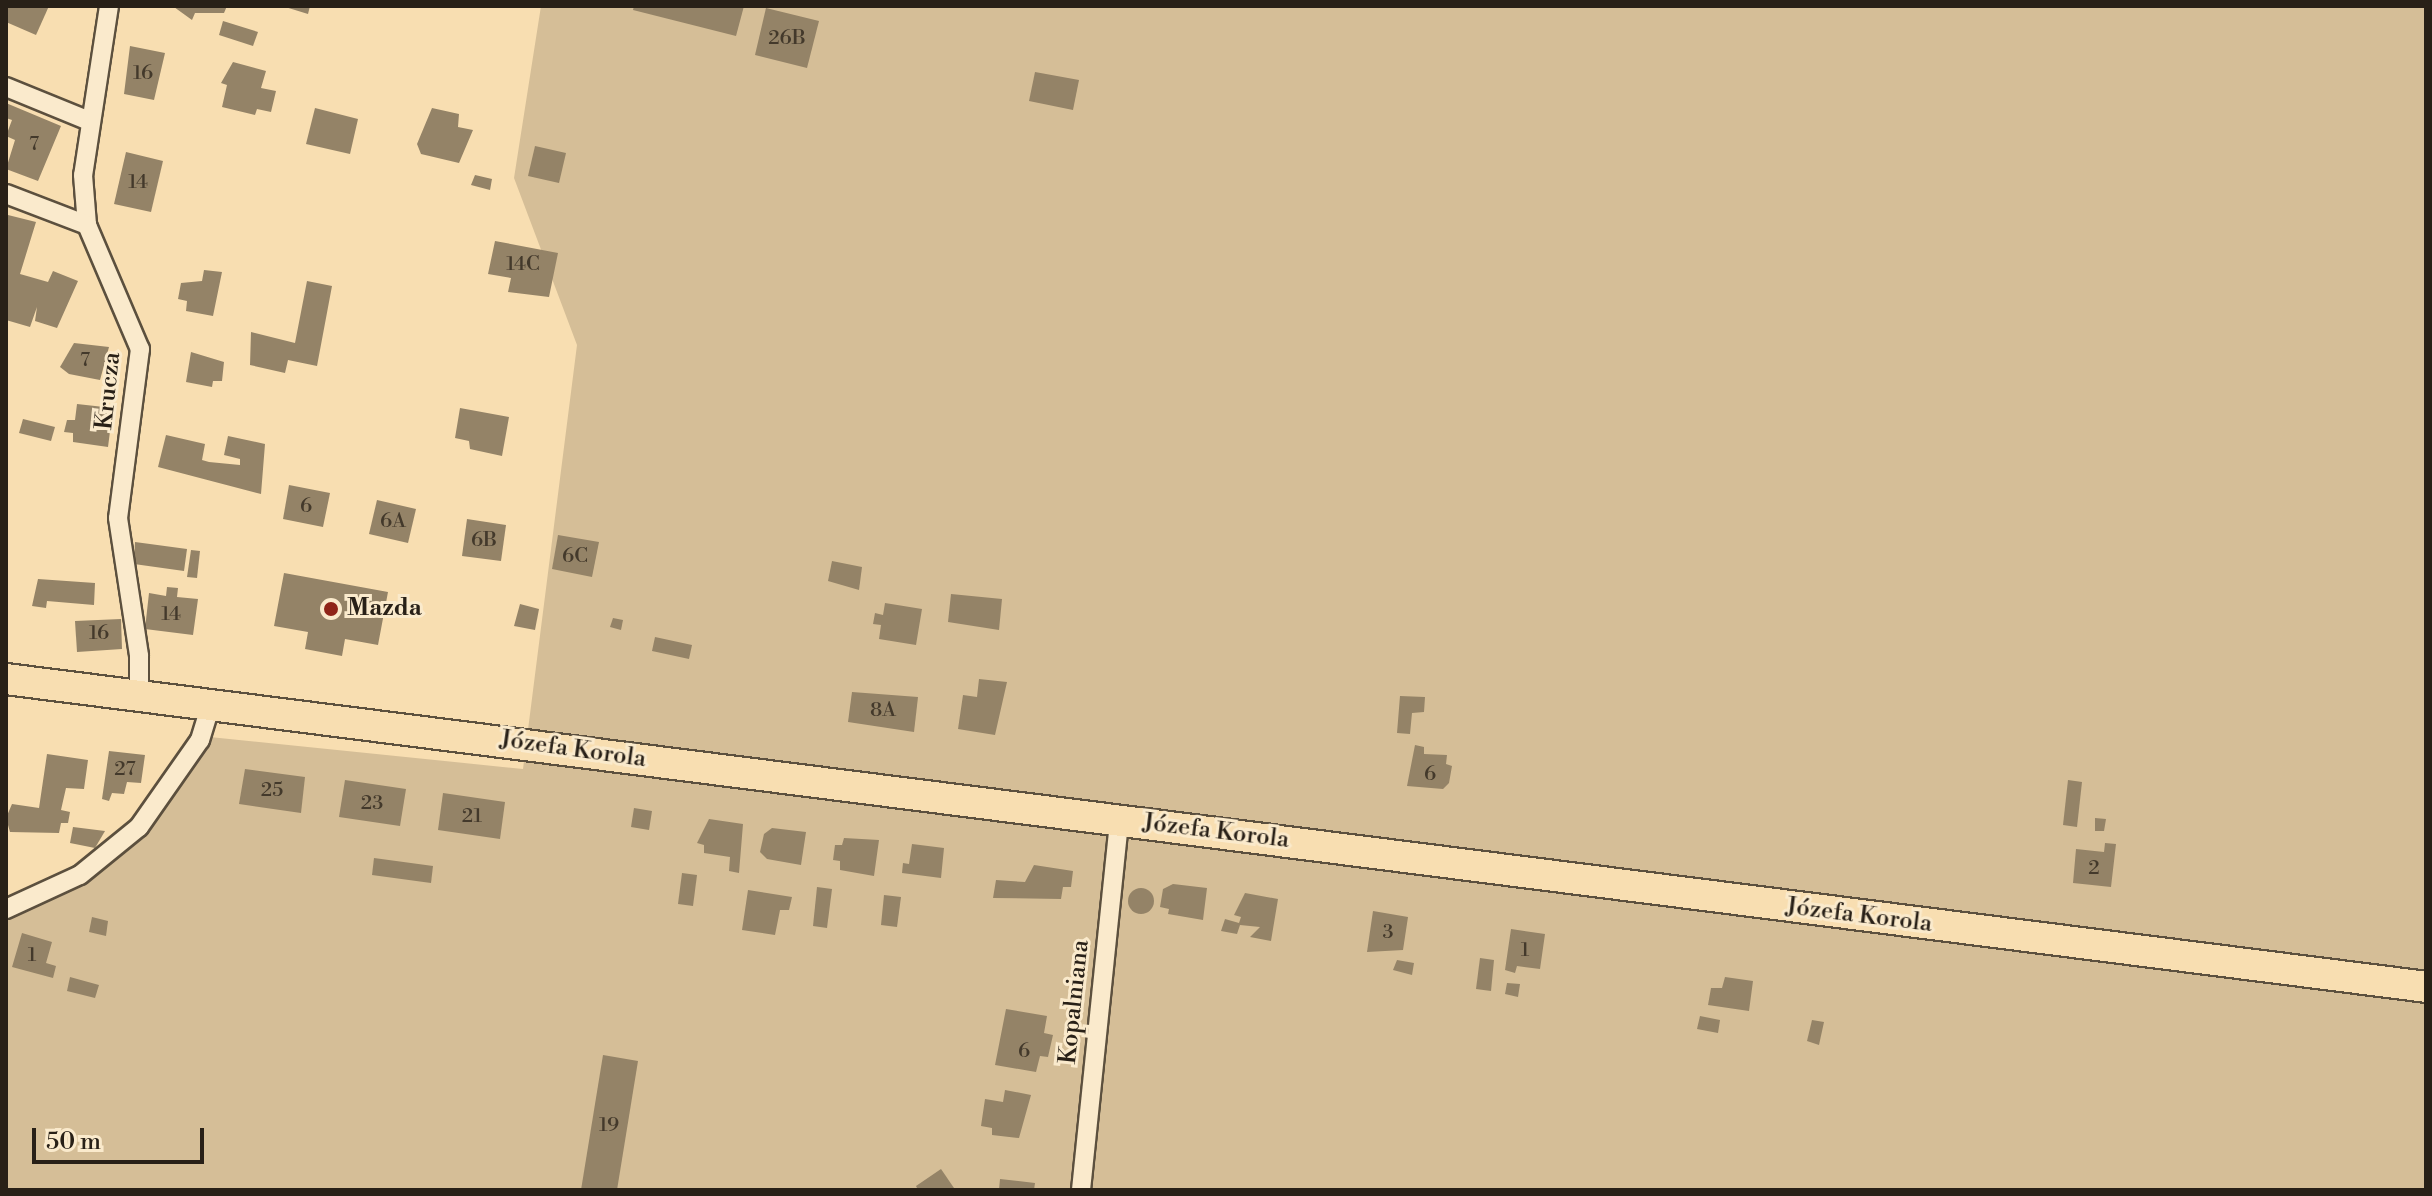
<!DOCTYPE html>
<meta charset="utf-8">
<style>
body{margin:0}
#map{position:relative;width:2432px;height:1196px;overflow:hidden;background:#f8deb1;font-family:"Libre Bodoni",serif}
div>[style]{position:absolute}
.green>*{inset:0;background:#d5be97}
.building>*{inset:0;background:#948367}
.round{border-radius:50%}
.roads{filter:drop-shadow(2px 0 #5c503e) drop-shadow(-2px 0 #5c503e) drop-shadow(0 2px #5c503e) drop-shadow(0 -2px #5c503e)}
.minor>*{height:18px;margin:-9px;padding:0 9px;transform-origin:9px;border-radius:9px;background:#faeacc}
.trunk>*{height:30px;margin:-15px;padding:0 15px;transform-origin:15px;border-radius:15px;background:#f8deb1}
.dots>*{width:22px;height:22px;translate:-50% -50%;box-sizing:border-box;border:4px solid #faeacc;border-radius:50%}
span{translate:-50% -50%;white-space:nowrap;text-align:center;line-height:1.15;-webkit-text-stroke:6px #faeacc;paint-order:stroke}
.number-label{font-size:20px;color:#43392b}
.number-label span{-webkit-text-stroke-width:0}
.street-label{font-size:24px;color:#282017}
.poi-label{font-size:24px;color:#282017;font-weight:700}
.left{translate:0 -50%;text-align:left}
.frame{position:absolute;inset:0;border:8px solid #282017;pointer-events:none}
.scale{position:absolute;left:32px;top:1128px;width:172px;height:36px;box-sizing:border-box;border:4px solid #282017;border-top:0;padding-left:10px;font-size:24px;line-height:28px;white-space:nowrap;color:#282017;-webkit-text-stroke:6px #faeacc;paint-order:stroke}
</style>
<div id="map">
<div class="green">
<i style="clip-path:polygon(541px 6px,2426px 6px,2426px 1190px,6px 1190px,6px 908px,41px 892px,136px 828px,200px 736px,523px 769px,577px 345px,514px 178px)"></i>
</div>
<div class="building">
<i style="clip-path:polygon(6px 6px,49px 6px,36px 35px,6px 22px)"></i>
<i style="clip-path:polygon(227px 6px,224px 13px,195px 13px,192px 20px,174px 7px)"></i>
<i style="clip-path:polygon(282px 6px,310px 6px,308px 14px)"></i>
<i style="clip-path:polygon(634px 6px,744px 6px,736px 36px,633px 10px)"></i>
<i style="clip-path:polygon(766px 8px,819px 21px,807px 68px,755px 55px)"></i>
<i style="clip-path:polygon(223px 21px,258px 32px,253px 46px,219px 35px)"></i>
<i style="clip-path:polygon(130px 46px,165px 53px,154px 100px,124px 94px)"></i>
<i style="clip-path:polygon(233px 62px,266px 71px,261px 88px,276px 91px,271px 112px,257px 109px,255px 115px,222px 107px,227px 85px,221px 83px)"></i>
<i style="clip-path:polygon(1035px 72px,1079px 80px,1073px 110px,1029px 101px)"></i>
<i style="clip-path:polygon(6px 103px,61px 126px,38px 181px,6px 169px,15px 140px,6px 136px,12px 120px,6px 118px)"></i>
<i style="clip-path:polygon(315px 108px,358px 119px,350px 154px,306px 144px)"></i>
<i style="clip-path:polygon(432px 108px,459px 114px,458px 127px,473px 130px,459px 163px,421px 154px,417px 144px)"></i>
<i style="clip-path:polygon(535px 146px,566px 153px,559px 183px,528px 176px)"></i>
<i style="clip-path:polygon(126px 152px,163px 161px,151px 212px,114px 204px)"></i>
<i style="clip-path:polygon(475px 175px,492px 179px,490px 190px,471px 185px)"></i>
<i style="clip-path:polygon(8px 215px,36px 222px,20px 274px,48px 282px,53px 271px,78px 281px,57px 328px,35px 321px,37px 307px,30px 327px,6px 320px)"></i>
<i style="clip-path:polygon(495px 241px,558px 253px,549px 297px,508px 292px,511px 278px,488px 274px)"></i>
<i style="clip-path:polygon(204px 270px,222px 272px,213px 316px,186px 311px,187px 301px,178px 299px,181px 283px,202px 281px)"></i>
<i style="clip-path:polygon(307px 281px,332px 286px,317px 366px,288px 360px,285px 373px,250px 365px,251px 332px,295px 343px)"></i>
<i style="clip-path:polygon(74px 343px,109px 347px,100px 380px,69px 374px,60px 367px)"></i>
<i style="clip-path:polygon(191px 352px,224px 362px,222px 381px,213px 381px,212px 387px,186px 382px)"></i>
<i style="clip-path:polygon(77px 404px,113px 408px,108px 447px,73px 442px,73px 433px,64px 432px,67px 420px,75px 420px)"></i>
<i style="clip-path:polygon(460px 408px,509px 417px,502px 456px,470px 449px,469px 441px,455px 438px)"></i>
<i style="clip-path:polygon(23px 419px,55px 427px,51px 441px,19px 433px)"></i>
<i style="clip-path:polygon(166px 435px,205px 444px,202px 460px,209px 462px,240px 465px,240px 459px,224px 455px,228px 436px,265px 444px,261px 494px,158px 467px)"></i>
<i style="clip-path:polygon(289px 485px,330px 493px,323px 527px,283px 519px)"></i>
<i style="clip-path:polygon(377px 500px,416px 509px,408px 543px,369px 534px)"></i>
<i style="clip-path:polygon(467px 519px,506px 525px,501px 561px,462px 556px)"></i>
<i style="clip-path:polygon(558px 535px,599px 542px,592px 577px,552px 569px)"></i>
<i style="clip-path:polygon(135px 542px,187px 549px,184px 571px,134px 564px)"></i>
<i style="clip-path:polygon(191px 550px,200px 551px,197px 578px,187px 577px)"></i>
<i style="clip-path:polygon(832px 561px,862px 567px,859px 590px,828px 581px)"></i>
<i style="clip-path:polygon(284px 573px,388px 592px,378px 645px,345px 639px,342px 656px,305px 649px,308px 632px,274px 626px)"></i>
<i style="clip-path:polygon(38px 579px,95px 583px,94px 605px,47px 601px,46px 608px,32px 606px)"></i>
<i style="clip-path:polygon(167px 587px,178px 588px,177px 597px,198px 599px,193px 635px,145px 629px,149px 593px,166px 596px)"></i>
<i style="clip-path:polygon(951px 594px,1002px 599px,999px 630px,948px 622px)"></i>
<i style="clip-path:polygon(885px 603px,922px 609px,916px 645px,879px 639px,881px 625px,873px 624px,875px 613px,883px 615px)"></i>
<i style="clip-path:polygon(520px 604px,539px 609px,535px 630px,514px 626px)"></i>
<i style="clip-path:polygon(613px 618px,623px 620px,621px 630px,610px 627px)"></i>
<i style="clip-path:polygon(121px 619px,122px 649px,77px 652px,75px 621px)"></i>
<i style="clip-path:polygon(655px 637px,692px 645px,689px 659px,652px 651px)"></i>
<i style="clip-path:polygon(979px 679px,1007px 682px,995px 735px,958px 729px,963px 695px,977px 697px)"></i>
<i style="clip-path:polygon(852px 692px,918px 697px,914px 732px,848px 722px)"></i>
<i style="clip-path:polygon(1400px 696px,1425px 697px,1424px 712px,1412px 713px,1410px 734px,1397px 733px)"></i>
<i style="clip-path:polygon(1415px 745px,1424px 747px,1424px 754px,1447px 755px,1446px 764px,1452px 766px,1449px 783px,1443px 789px,1407px 786px)"></i>
<i style="clip-path:polygon(109px 751px,145px 755px,141px 783px,127px 782px,124px 794px,112px 793px,109px 801px,102px 799px)"></i>
<i style="clip-path:polygon(47px 754px,88px 760px,84px 789px,66px 788px,61px 810px,70px 812px,68px 823px,61px 823px,59px 833px,10px 832px,6px 818px,12px 804px,39px 808px)"></i>
<i style="clip-path:polygon(245px 769px,305px 777px,301px 813px,239px 804px)"></i>
<i style="clip-path:polygon(345px 780px,406px 789px,400px 826px,339px 817px)"></i>
<i style="clip-path:polygon(2068px 780px,2082px 782px,2077px 827px,2063px 825px)"></i>
<i style="clip-path:polygon(443px 793px,505px 802px,500px 839px,438px 830px)"></i>
<i style="clip-path:polygon(634px 808px,652px 811px,649px 830px,631px 827px)"></i>
<i style="clip-path:polygon(2095px 818px,2106px 819px,2104px 831px,2095px 831px)"></i>
<i style="clip-path:polygon(709px 819px,743px 824px,739px 873px,729px 871px,730px 857px,704px 853px,704px 845px,697px 843px)"></i>
<i style="clip-path:polygon(73px 827px,105px 831px,95px 848px,70px 843px)"></i>
<i style="clip-path:polygon(772px 828px,806px 832px,801px 865px,767px 859px,760px 852px,764px 834px)"></i>
<i style="clip-path:polygon(844px 838px,879px 840px,874px 876px,840px 870px,840px 861px,833px 860px,835px 845px,842px 845px)"></i>
<i style="clip-path:polygon(2105px 843px,2116px 844px,2111px 887px,2073px 883px,2076px 849px,2104px 852px)"></i>
<i style="clip-path:polygon(912px 844px,944px 848px,941px 878px,902px 873px,903px 863px,909px 864px)"></i>
<i style="clip-path:polygon(374px 858px,433px 866px,431px 883px,372px 875px)"></i>
<i style="clip-path:polygon(1034px 865px,1073px 871px,1071px 887px,1063px 887px,1061px 899px,993px 898px,996px 880px,1025px 882px)"></i>
<i style="clip-path:polygon(682px 873px,697px 875px,693px 906px,678px 904px)"></i>
<i style="clip-path:polygon(1173px 884px,1207px 888px,1203px 920px,1168px 914px,1169px 909px,1160px 907px,1163px 889px)"></i>
<i style="clip-path:polygon(817px 887px,832px 889px,827px 928px,813px 926px)"></i>
<i class="round" style="left:1128px;top:888px;width:26px;height:26px"></i>
<i style="clip-path:polygon(748px 890px,792px 897px,789px 910px,780px 910px,775px 935px,742px 930px)"></i>
<i style="clip-path:polygon(1245px 893px,1278px 899px,1271px 941px,1250px 937px,1260px 927px,1240px 925px,1237px 934px,1221px 931px,1225px 919px,1239px 923px,1241px 917px,1234px 915px)"></i>
<i style="clip-path:polygon(884px 895px,901px 897px,897px 927px,881px 925px)"></i>
<i style="clip-path:polygon(1373px 911px,1408px 917px,1403px 950px,1367px 952px)"></i>
<i style="clip-path:polygon(92px 917px,108px 921px,106px 936px,89px 932px)"></i>
<i style="clip-path:polygon(1511px 929px,1545px 934px,1540px 969px,1517px 966px,1515px 973px,1505px 970px)"></i>
<i style="clip-path:polygon(22px 933px,52px 942px,46px 963px,56px 966px,53px 978px,12px 967px)"></i>
<i style="clip-path:polygon(1480px 958px,1494px 960px,1491px 991px,1476px 989px)"></i>
<i style="clip-path:polygon(1397px 960px,1414px 963px,1412px 975px,1393px 970px)"></i>
<i style="clip-path:polygon(70px 977px,99px 985px,95px 998px,67px 991px)"></i>
<i style="clip-path:polygon(1725px 977px,1753px 981px,1749px 1011px,1708px 1005px,1711px 988px,1722px 988px)"></i>
<i style="clip-path:polygon(1507px 983px,1520px 984px,1518px 997px,1505px 994px)"></i>
<i style="clip-path:polygon(1006px 1009px,1047px 1016px,1044px 1033px,1053px 1035px,1048px 1057px,1040px 1056px,1036px 1072px,995px 1065px)"></i>
<i style="clip-path:polygon(1700px 1016px,1720px 1020px,1718px 1033px,1697px 1029px)"></i>
<i style="clip-path:polygon(1812px 1020px,1824px 1022px,1819px 1045px,1807px 1041px)"></i>
<i style="clip-path:polygon(603px 1055px,638px 1061px,617px 1190px,581px 1190px)"></i>
<i style="clip-path:polygon(1005px 1090px,1031px 1095px,1019px 1138px,992px 1135px,992px 1128px,981px 1126px,985px 1099px,1003px 1102px)"></i>
<i style="clip-path:polygon(941px 1169px,954px 1188px,918px 1190px,916px 1186px)"></i>
<i style="clip-path:polygon(1000px 1179px,1035px 1183px,1034px 1190px,999px 1190px)"></i>
</div>
<div class="roads">
<div class="minor">
<i style="left:109px;top:6px;width:171px;rotate:98.7deg"></i>
<i style="left:83px;top:175px;width:50px;rotate:85.4deg"></i>
<i style="left:87px;top:225px;width:135px;rotate:66.9deg"></i>
<i style="left:140px;top:349px;width:170px;rotate:97.4deg"></i>
<i style="left:118px;top:518px;width:140px;rotate:81.3deg"></i>
<i style="left:139px;top:656px;width:40px;rotate:90deg"></i>
<i style="left:6px;top:87px;width:87px;rotate:22.2deg"></i>
<i style="left:6px;top:194px;width:87px;rotate:20.9deg"></i>
<i style="left:6px;top:909px;width:81px;rotate:-24.7deg"></i>
<i style="left:80px;top:875px;width:76px;rotate:-39.1deg"></i>
<i style="left:139px;top:827px;width:106px;rotate:-55deg"></i>
<i style="left:200px;top:740px;width:38px;rotate:-73deg"></i>
<i style="left:1081px;top:1190px;width:372px;rotate:-84.1deg"></i>
</div>
<div class="trunk">
<i style="left:6px;top:679px;width:2440px;rotate:7.25deg"></i>
</div>
</div>
<div class="dots">
<i style="left:331px;top:609px;background:#8f2418"></i>
</div>
<div class="number-label">
<span style="left:787px;top:38px">26B</span>
<span style="left:143px;top:73px">16</span>
<span style="left:34px;top:144px">7</span>
<span style="left:138px;top:182px">14</span>
<span style="left:523px;top:264px">14C</span>
<span style="left:85px;top:360px">7</span>
<span style="left:306px;top:506px">6</span>
<span style="left:393px;top:521px">6A</span>
<span style="left:484px;top:540px">6B</span>
<span style="left:575px;top:556px">6C</span>
<span style="left:171px;top:614px">14</span>
<span style="left:99px;top:633px">16</span>
<span style="left:883px;top:710px">8A</span>
<span style="left:125px;top:769px">27</span>
<span style="left:1430px;top:774px">6</span>
<span style="left:272px;top:790px">25</span>
<span style="left:372px;top:803px">23</span>
<span style="left:472px;top:816px">21</span>
<span style="left:2094px;top:868px">2</span>
<span style="left:1388px;top:932px">3</span>
<span style="left:1525px;top:950px">1</span>
<span style="left:32px;top:955px">1</span>
<span style="left:1024px;top:1051px">6</span>
<span style="left:609px;top:1125px">19</span>
</div>
<div class="street-label">
<span style="left:109px;top:391px;rotate:-84deg">Krucza</span>
<span style="left:573px;top:750px;rotate:8deg">Józefa Korola</span>
<span style="left:1216px;top:832px;rotate:7deg">Józefa Korola</span>
<span style="left:1859px;top:916px;rotate:7deg">Józefa Korola</span>
<span style="left:1075px;top:1002px;rotate:-84deg">Kopalniana</span>
</div>
<div class="poi-label">
<span class="left" style="left:347px;top:609px">Mazda</span>
</div>
<div class="frame"></div>
<div class="scale">50 m</div>
</div>
